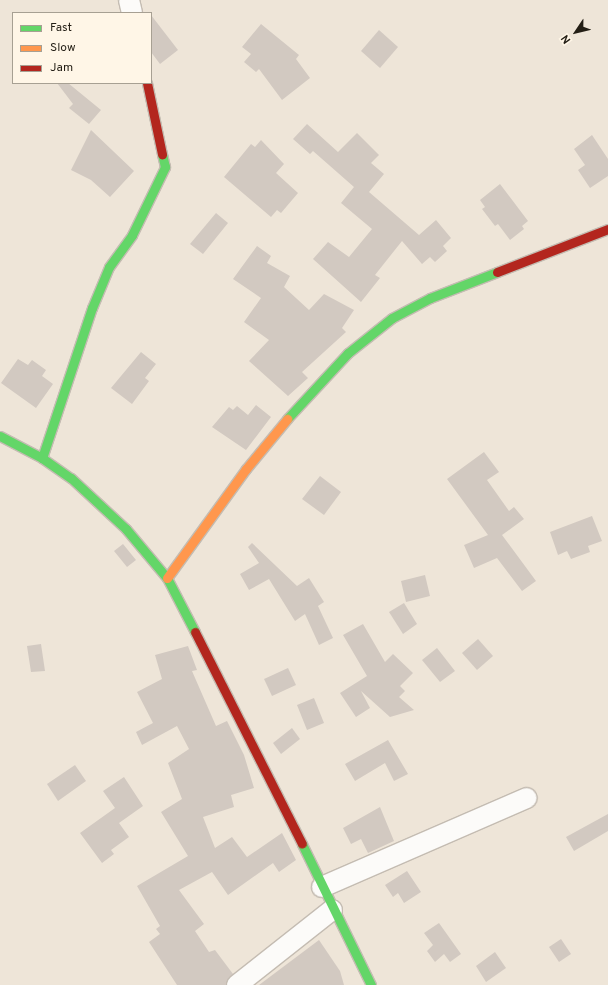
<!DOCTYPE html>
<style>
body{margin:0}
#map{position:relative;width:608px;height:985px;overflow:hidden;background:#eee5d8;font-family:Overpass,sans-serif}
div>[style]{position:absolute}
.building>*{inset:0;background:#d2c9c1}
.roads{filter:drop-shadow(1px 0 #c4bcb2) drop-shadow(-1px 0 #c4bcb2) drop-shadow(0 1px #c4bcb2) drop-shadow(0 -1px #c4bcb2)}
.street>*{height:20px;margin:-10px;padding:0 10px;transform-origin:10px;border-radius:10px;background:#fcfbf9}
.fast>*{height:9px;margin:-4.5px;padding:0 4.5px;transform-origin:4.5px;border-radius:4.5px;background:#63d668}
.slow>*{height:9px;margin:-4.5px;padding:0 4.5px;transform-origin:4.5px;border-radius:4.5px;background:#ff974d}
.jam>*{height:9px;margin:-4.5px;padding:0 4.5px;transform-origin:4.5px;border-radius:4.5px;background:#b3261e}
span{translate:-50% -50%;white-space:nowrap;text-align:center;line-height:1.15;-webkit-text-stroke:3px #fff6e7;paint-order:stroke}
.legend{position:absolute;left:12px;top:12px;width:140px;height:72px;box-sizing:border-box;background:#fff6e7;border:1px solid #a7a093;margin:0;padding:5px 7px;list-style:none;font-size:12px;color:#231e15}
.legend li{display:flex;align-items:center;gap:8px;height:20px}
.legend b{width:20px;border:1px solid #a7a093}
.north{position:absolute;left:556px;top:12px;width:40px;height:40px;-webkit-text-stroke:3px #fff6e7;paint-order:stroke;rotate:235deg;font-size:11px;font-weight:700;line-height:16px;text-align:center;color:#231e15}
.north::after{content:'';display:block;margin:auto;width:14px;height:18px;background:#231e15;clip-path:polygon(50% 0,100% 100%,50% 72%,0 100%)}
</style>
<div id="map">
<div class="building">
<i style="clip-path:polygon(151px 15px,178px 50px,160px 64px,151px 52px)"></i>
<i style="clip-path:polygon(261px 24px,299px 55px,296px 59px,310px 78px,282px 100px,259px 69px,256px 72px,244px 62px,251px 54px,242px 47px)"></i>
<i style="clip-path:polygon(379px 30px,398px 47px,380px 68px,361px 51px)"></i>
<i style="clip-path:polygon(57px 83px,68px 83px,101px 110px,89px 124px,69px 108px,73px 104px)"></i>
<i style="clip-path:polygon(307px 124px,338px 152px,357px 133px,379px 155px,371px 163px,384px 174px,369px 192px,419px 235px,436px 220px,451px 238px,443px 246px,447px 251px,435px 262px,430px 257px,422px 264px,402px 241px,375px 275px,380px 278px,361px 302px,313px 259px,328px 242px,349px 257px,372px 229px,341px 203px,354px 187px,313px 151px,310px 154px,293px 139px)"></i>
<i style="clip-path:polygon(91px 130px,134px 171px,110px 197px,91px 180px,71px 170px)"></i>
<i style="clip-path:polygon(592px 135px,608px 159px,608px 176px,590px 188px,578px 170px,585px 165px,574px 149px)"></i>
<i style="clip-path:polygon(261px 140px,284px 164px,276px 173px,298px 193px,281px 213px,277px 210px,271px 217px,224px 177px,251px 144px,255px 147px)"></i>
<i style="clip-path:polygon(500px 184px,528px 221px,522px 226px,524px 229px,510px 240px,498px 224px,495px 226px,482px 209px,485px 207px,480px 200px)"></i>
<i style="clip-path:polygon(216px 213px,228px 223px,203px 254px,190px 244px)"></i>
<i style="clip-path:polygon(257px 246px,271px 256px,267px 263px,290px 276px,284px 287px,309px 310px,324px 294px,354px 310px,342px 328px,346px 332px,302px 372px,308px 378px,288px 396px,249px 361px,269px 340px,244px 322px,261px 298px,233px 279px)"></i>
<i style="clip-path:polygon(141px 352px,156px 364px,145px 378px,149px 381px,132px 404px,111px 388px)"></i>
<i style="clip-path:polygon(18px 359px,28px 365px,32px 360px,46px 370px,42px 376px,53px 384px,36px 408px,1px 383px)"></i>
<i style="clip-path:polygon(256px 405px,271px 417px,246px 450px,212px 427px,229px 407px,233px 410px,237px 406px,248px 415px)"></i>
<i style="clip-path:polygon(484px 452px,499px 472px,487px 480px,509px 511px,514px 507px,524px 519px,502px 535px,536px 581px,522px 591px,497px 558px,474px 568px,464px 545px,488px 535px,447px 479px)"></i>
<i style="clip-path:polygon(320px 476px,341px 492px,324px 515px,302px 499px)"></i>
<i style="clip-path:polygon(592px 516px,602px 541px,588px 546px,590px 552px,571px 559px,567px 551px,558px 555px,550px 532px)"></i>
<i style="clip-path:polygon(252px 543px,297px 586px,309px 578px,324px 602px,318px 606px,333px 638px,319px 645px,305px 614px,295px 621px,269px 579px,249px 590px,240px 574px,259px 563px,248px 547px)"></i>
<i style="clip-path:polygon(123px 544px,136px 560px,127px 567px,114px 551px)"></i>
<i style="clip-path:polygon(425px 575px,430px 596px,406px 602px,401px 581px)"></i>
<i style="clip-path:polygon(404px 603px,417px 624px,403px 634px,389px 612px)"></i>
<i style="clip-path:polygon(363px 624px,385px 662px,393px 654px,413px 673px,400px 686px,405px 691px,399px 697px,414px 710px,390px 717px,361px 691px,370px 708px,356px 717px,340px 693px,367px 676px,343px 635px)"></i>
<i style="clip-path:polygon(478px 639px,493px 656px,477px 670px,462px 653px)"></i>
<i style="clip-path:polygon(41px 644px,45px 671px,31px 672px,27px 646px)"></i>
<i style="clip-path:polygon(188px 646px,197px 670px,192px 671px,216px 726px,227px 721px,244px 755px,254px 788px,231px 795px,234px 807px,203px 817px,215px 848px,232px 837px,247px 857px,282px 833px,296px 860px,279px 872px,273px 863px,228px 895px,212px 872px,179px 890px,204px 924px,195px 931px,209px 952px,215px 950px,233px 974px,226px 985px,177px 985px,149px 942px,160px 934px,156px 929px,160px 926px,137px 886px,188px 856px,161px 812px,182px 799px,168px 763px,189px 749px,177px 726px,142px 745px,136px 732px,153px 723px,137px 692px,162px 679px,155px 655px)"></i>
<i style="clip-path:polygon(437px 648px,455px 671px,440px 682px,422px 660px)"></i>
<i style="clip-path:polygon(288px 668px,296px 685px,272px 696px,264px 679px)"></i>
<i style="clip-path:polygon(314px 698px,324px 723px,307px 730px,297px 705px)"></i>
<i style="clip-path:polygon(292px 728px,300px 739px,281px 754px,273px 743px)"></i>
<i style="clip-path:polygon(388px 740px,408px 774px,394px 781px,385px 763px,355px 781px,345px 764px)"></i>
<i style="clip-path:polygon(75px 765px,86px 781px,58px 801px,47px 784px)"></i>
<i style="clip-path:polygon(124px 777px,143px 806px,119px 823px,129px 837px,111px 850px,114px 854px,102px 863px,80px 833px,115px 808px,103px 791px)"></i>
<i style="clip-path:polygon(380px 807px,394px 841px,368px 853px,361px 839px,351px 844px,343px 828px)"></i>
<i style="clip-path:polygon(608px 814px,608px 831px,574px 851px,566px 837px)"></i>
<i style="clip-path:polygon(407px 871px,421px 892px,404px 903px,398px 893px,393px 897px,385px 885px)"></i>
<i style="clip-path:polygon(439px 923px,461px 954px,450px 962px,444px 954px,435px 962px,427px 951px,433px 945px,424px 933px)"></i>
<i style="clip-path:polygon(561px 939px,571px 954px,559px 962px,549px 947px)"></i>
<i style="clip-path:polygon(319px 940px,340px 971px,344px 985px,259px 985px)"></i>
<i style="clip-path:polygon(495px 952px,506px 968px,486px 982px,476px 966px)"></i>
</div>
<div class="roads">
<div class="street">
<i style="left:129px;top:0;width:13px;rotate:77deg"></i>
<i style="left:322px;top:887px;width:223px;rotate:-23.5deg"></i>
<i style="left:237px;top:985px;width:121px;rotate:-38.3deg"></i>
</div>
<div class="fast">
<i style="left:287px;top:419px;width:90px;rotate:-47.3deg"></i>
<i style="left:348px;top:353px;width:56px;rotate:-38.5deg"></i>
<i style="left:392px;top:318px;width:43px;rotate:-27.8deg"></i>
<i style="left:430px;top:298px;width:72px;rotate:-21.2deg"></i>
<i style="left:0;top:436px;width:47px;rotate:27.6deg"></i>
<i style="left:42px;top:458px;width:35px;rotate:35deg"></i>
<i style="left:71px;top:478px;width:75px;rotate:42.8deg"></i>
<i style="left:126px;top:529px;width:64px;rotate:50.1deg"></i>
<i style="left:167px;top:578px;width:61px;rotate:62.6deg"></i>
<i style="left:42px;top:458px;width:158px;rotate:-71.6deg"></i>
<i style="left:92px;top:308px;width:44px;rotate:-67.5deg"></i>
<i style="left:109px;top:267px;width:39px;rotate:-54deg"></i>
<i style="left:132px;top:235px;width:76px;rotate:-64.1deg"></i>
<i style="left:165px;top:167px;width:13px;rotate:-103deg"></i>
<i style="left:302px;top:844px;width:157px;rotate:63.9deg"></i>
</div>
<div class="slow">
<i style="left:167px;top:578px;width:135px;rotate:-54.1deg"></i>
<i style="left:246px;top:469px;width:65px;rotate:-50.6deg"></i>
</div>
<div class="jam">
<i style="left:147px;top:83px;width:73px;rotate:78.1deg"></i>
<i style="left:497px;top:272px;width:119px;rotate:-21.2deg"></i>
<i style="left:195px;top:632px;width:237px;rotate:63.2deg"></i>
</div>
</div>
<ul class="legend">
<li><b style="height:5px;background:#63d668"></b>Fast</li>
<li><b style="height:5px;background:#ff974d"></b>Slow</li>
<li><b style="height:5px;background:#b3261e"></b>Jam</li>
</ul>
<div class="north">N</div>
</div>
